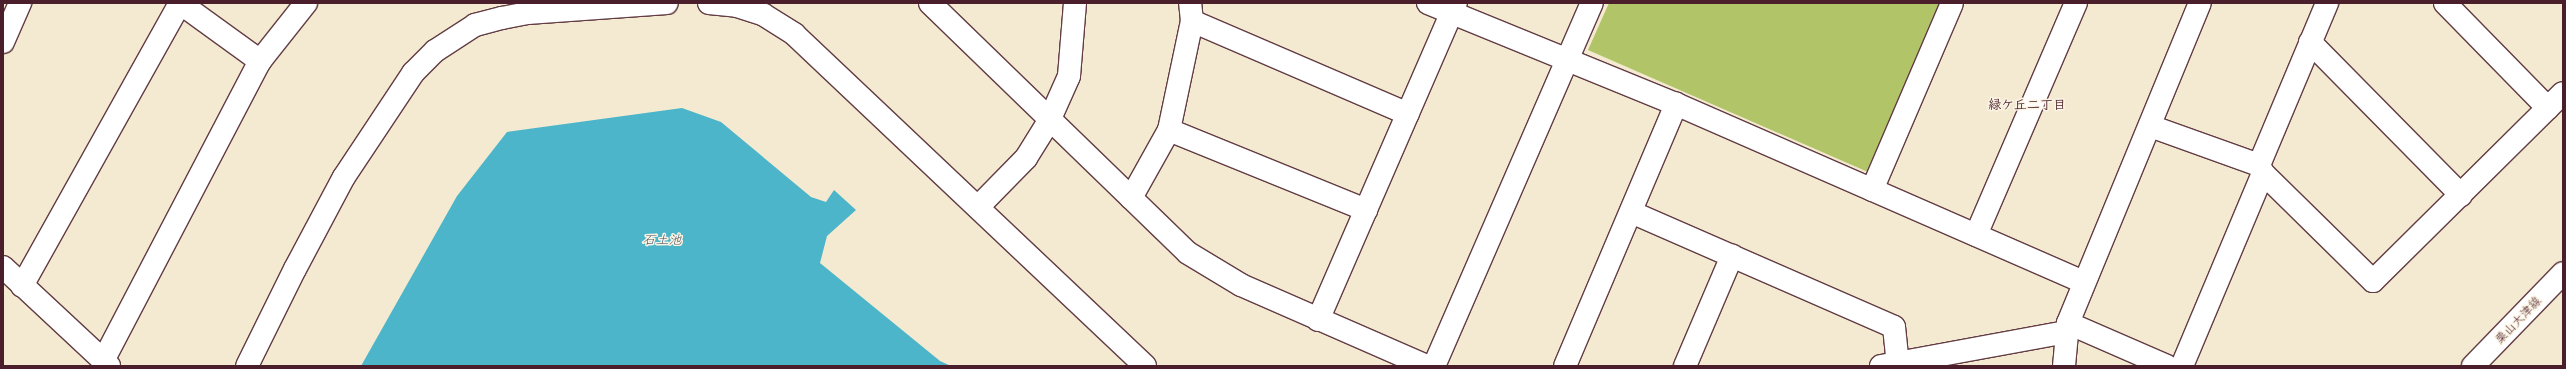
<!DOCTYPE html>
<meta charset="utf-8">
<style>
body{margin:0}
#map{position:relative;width:2566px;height:369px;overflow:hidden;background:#f3ead1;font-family:"Playpen Sans","Klee One",sans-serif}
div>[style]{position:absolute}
.green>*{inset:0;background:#b1c467}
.water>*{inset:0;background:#4cb5ca}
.roads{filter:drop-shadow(1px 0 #633d44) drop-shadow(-1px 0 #633d44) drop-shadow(0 1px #633d44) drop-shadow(0 -1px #633d44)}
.minor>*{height:22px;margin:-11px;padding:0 11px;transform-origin:11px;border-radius:11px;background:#fff}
.major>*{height:22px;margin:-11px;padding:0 11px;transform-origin:11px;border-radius:11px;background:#fff}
span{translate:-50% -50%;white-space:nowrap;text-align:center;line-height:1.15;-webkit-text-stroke:3px #fcf5e5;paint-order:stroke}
.street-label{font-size:12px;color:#4a1f2b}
.neighbourhood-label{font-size:13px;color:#4a1f2b;font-weight:700}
.water-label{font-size:13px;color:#4b5463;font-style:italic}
.frame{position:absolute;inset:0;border:4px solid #4a1f2b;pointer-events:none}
</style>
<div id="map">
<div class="green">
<i style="clip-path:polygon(1609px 3px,1940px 3px,1868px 172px,1588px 50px)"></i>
</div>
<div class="water">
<i style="clip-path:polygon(682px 108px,721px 122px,811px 197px,826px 202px,834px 190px,856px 210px,827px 236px,820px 263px,940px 361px,951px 366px,361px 366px,457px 196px,507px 132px)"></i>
</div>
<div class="roads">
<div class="minor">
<i style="left:180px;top:3px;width:99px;rotate:35.9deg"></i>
<i style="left:709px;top:3px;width:28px;rotate:6deg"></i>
<i style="left:737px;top:6px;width:28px;rotate:18deg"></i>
<i style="left:764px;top:15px;width:36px;rotate:32deg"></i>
<i style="left:794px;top:34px;width:483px;rotate:43.4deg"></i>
<i style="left:930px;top:3px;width:359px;rotate:44.1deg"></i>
<i style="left:1188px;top:253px;width:62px;rotate:31.1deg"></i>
<i style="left:1241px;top:285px;width:202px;rotate:23.6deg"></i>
<i style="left:1428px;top:3px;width:268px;rotate:22.2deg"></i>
<i style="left:1676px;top:104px;width:445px;rotate:23.6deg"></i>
<i style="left:2445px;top:3px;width:147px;rotate:45.6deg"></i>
<i style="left:1192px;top:21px;width:235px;rotate:23.3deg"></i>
<i style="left:3px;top:42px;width:43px;rotate:-66.4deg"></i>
<i style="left:2310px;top:42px;width:215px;rotate:45.4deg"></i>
<i style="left:2150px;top:126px;width:116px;rotate:19.7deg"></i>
<i style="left:1169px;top:130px;width:213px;rotate:22.1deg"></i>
<i style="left:2263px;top:173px;width:9px;rotate:-117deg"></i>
<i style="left:2259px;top:165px;width:176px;rotate:-67.2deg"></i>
<i style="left:1872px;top:190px;width:203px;rotate:-66.8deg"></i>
<i style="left:1131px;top:198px;width:78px;rotate:-60.8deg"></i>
<i style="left:1169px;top:130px;width:111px;rotate:-78.1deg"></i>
<i style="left:1192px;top:21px;width:18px;rotate:-96deg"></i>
<i style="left:978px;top:207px;width:69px;rotate:-45.6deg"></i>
<i style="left:1026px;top:158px;width:44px;rotate:-58.1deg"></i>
<i style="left:1049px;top:121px;width:49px;rotate:-66deg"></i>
<i style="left:1069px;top:76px;width:73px;rotate:-85.3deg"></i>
<i style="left:1631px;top:212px;width:287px;rotate:23.6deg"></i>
<i style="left:1894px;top:327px;width:36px;rotate:84deg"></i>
<i style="left:1976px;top:235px;width:253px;rotate:-66.7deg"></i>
<i style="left:3px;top:267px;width:145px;rotate:43deg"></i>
<i style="left:22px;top:286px;width:324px;rotate:-60.8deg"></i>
<i style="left:1318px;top:320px;width:346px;rotate:-66.5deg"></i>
<i style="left:2068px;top:323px;width:108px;rotate:23.5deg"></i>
<i style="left:103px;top:361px;width:339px;rotate:-62.4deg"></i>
<i style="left:260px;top:61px;width:74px;rotate:-51.6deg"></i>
<i style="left:247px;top:366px;width:108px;rotate:-63.7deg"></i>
<i style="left:295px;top:269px;width:104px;rotate:-62deg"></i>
<i style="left:344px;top:177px;width:125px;rotate:-56.4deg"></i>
<i style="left:413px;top:73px;width:31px;rotate:-45deg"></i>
<i style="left:435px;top:51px;width:48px;rotate:-33deg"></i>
<i style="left:475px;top:25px;width:28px;rotate:-15deg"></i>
<i style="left:502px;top:18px;width:26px;rotate:-11deg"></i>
<i style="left:528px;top:13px;width:139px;rotate:-4.1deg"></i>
<i style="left:1434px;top:366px;width:396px;rotate:-66.5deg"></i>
<i style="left:1565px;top:366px;width:285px;rotate:-67deg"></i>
<i style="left:1685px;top:366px;width:120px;rotate:-66.9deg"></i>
<i style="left:1881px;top:366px;width:189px;rotate:-10.4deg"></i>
<i style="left:2064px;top:366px;width:43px;rotate:-84.7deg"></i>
<i style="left:2068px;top:323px;width:346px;rotate:-67.6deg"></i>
<i style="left:2182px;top:366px;width:209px;rotate:-67.2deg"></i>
<i style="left:2263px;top:173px;width:154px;rotate:44.5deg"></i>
<i style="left:2373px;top:281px;width:267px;rotate:-44.7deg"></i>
</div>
<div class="major">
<i style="left:2473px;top:366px;width:129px;rotate:-45.9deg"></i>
</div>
</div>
<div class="street-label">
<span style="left:2518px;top:320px;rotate:-46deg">栗山大津線</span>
</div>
<div class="neighbourhood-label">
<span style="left:2027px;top:104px">緑ケ丘二丁目</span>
</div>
<div class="water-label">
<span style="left:662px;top:239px">石土池</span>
</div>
<div class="frame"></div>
</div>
